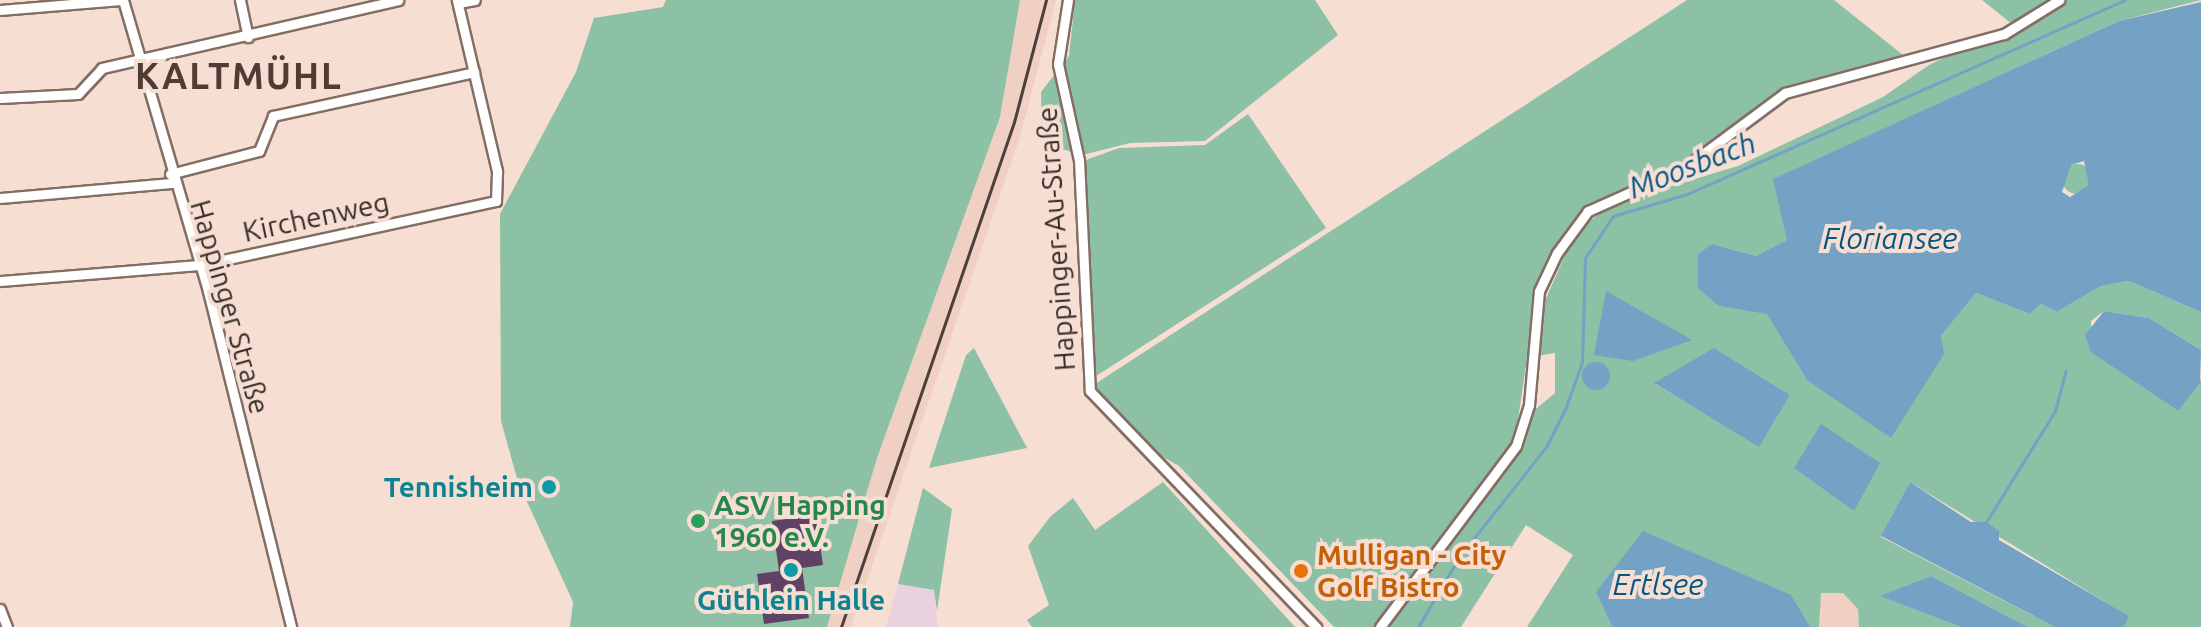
<!DOCTYPE html>
<meta charset="utf-8">
<style>
body{margin:0}
#map{position:relative;width:2201px;height:627px;overflow:hidden;background:#f7ded3;font-family:Ubuntu,sans-serif}
div>[style]{position:absolute}
.commercial>*{inset:0;background:#e9d2de}
.built>*{inset:0;background:#efd0c2}
.green>*{inset:0;background:#8cc1a5}
.round{border-radius:50%}
.water>*{inset:0;background:#74a2c4}
.stream>*{height:3px;margin:-1.5px;padding:0 1.5px;transform-origin:1.5px;border-radius:1.5px;background:#74a2c4}
.building>*{inset:0;background:#604266}
.roads{filter:drop-shadow(2px 0 #846e64) drop-shadow(-2px 0 #846e64) drop-shadow(0 2px #846e64) drop-shadow(0 -2px #846e64)}
.minor>*{height:9px;margin:-4.5px;padding:0 4.5px;transform-origin:4.5px;border-radius:4.5px;background:#fff}
.rail>*{height:3px;margin:-1.5px;padding:0 1.5px;transform-origin:1.5px;border-radius:1.5px;background:#4c403b}
.dots>*{width:22px;height:22px;translate:-50% -50%;box-sizing:border-box;border:4px solid #f7ded3;border-radius:50%}
span{translate:-50% -50%;white-space:nowrap;text-align:center;line-height:1.15;-webkit-text-stroke:8px #f7ded3;paint-order:stroke}
.street-label{font-size:28px;color:#362c28}
.culture-label{font-size:28px;color:#0d838f;font-weight:700}
.right{translate:-100% -50%;text-align:right}
.leisure-label{font-size:28px;color:#27864d;font-weight:700}
.left{translate:0 -50%;text-align:left}
.food-label{font-size:28px;color:#c56008;font-weight:700}
.water-label{font-size:30px;color:#045783;font-style:italic}
.district-label{font-size:36px;color:#503c34;font-weight:700;letter-spacing:2px}
</style>
<div id="map">
<div class="commercial">
<i style="clip-path:polygon(898px 584px,934px 590px,938px 627px,886px 627px)"></i>
</div>
<div class="built">
<i style="clip-path:polygon(1020px 0,1056px 0,1020px 137px,851px 627px,827px 627px,877px 458px,1000px 117px)"></i>
<i style="clip-path:polygon(1820px 593px,1843px 593px,1858px 609px,1859px 627px,1819px 627px)"></i>
</div>
<div class="green">
<i style="clip-path:polygon(666px 0,1020px 0,1000px 117px,877px 458px,827px 627px,570px 627px,573px 602px,518px 482px,501px 421px,500px 214px,576px 72px,594px 18px,663px 7px)"></i>
<i style="clip-path:polygon(1075px 0,1315px 0,1338px 35px,1205px 141px,1130px 143px,1082px 155px,1042px 143px,1041px 92px,1069px 56px)"></i>
<i style="clip-path:polygon(1687px 0,1834px 0,1908px 59px,1772px 96px,1682px 166px,1587px 209px,1538px 283px,1515px 440px,1374px 627px,1334px 627px,1179px 466px,1154px 452px,1096px 395px,1095px 384px)"></i>
<i style="clip-path:polygon(evenodd,1982px 0,2201px 0,2119px 21px,1774px 179px,1788px 240px,1756px 256px,1712px 244px,1719px 306px,1767px 313px,1807px 380px,1941px 336px,1976px 293px,2030px 314px,2041px 304px,2057px 312px,2101px 286px,2129px 281px,2201px 312px,2201px 350px,2149px 318px,2104px 311px,2091px 321px,2092px 352px,2178px 411px,2201px 379px,2201px 627px,2124px 627px,2128px 616px,1910px 482px,1881px 537px,2055px 627px,2028px 627px,1931px 576px,1881px 596px,1961px 627px,1859px 627px,1858px 609px,1843px 593px,1821px 593px,1819px 627px,1810px 627px,1596px 592px,1612px 627px,1527px 627px,1573px 555px,1526px 525px,1461px 627px,1388px 627px,1516px 456px,1531px 413px,1555px 393px,1555px 353px,1537px 356px,1545px 301px,1574px 234px,1611px 204px,1738px 166px,1883px 97px,1929px 65px,2012px 24px,1982px 0,1715px 349px,1790px 395px,1759px 446px,1655px 384px,1715px 349px)"></i>
<i style="clip-path:polygon(1248px 114px,1326px 228px,1093px 378px,1083px 161px,1119px 148px,1205px 145px)"></i>
<i class="round" style="left:2062px;top:164px;width:30px;height:30px"></i>
<i style="clip-path:polygon(974px 348px,1027px 448px,929px 468px,966px 355px)"></i>
<i style="clip-path:polygon(1163px 482px,1295px 627px,1032px 627px,1027px 620px,1049px 605px,1028px 546px,1050px 517px,1073px 498px,1095px 530px)"></i>
<i style="clip-path:polygon(923px 488px,952px 509px,937px 611px,934px 590px,898px 584px)"></i>
</div>
<div class="water">
<i style="clip-path:polygon(evenodd,2201px 2px,2201px 312px,2129px 281px,2101px 286px,2057px 312px,2041px 304px,2030px 314px,1976px 293px,1941px 336px,1944px 354px,1891px 438px,1807px 380px,1767px 314px,1719px 306px,1698px 288px,1698px 254px,1712px 244px,1756px 256px,1787px 240px,1773px 179px,2119px 21px,2201px 2px,2084px 161px,2089px 185px,2070px 197px,2062px 192px,2071px 165px,2084px 161px)"></i>
<i style="clip-path:polygon(1606px 291px,1692px 340px,1633px 361px,1594px 355px)"></i>
<i style="clip-path:polygon(2104px 311px,2149px 318px,2201px 350px,2200px 383px,2178px 411px,2091px 352px,2085px 335px)"></i>
<i style="clip-path:polygon(1714px 348px,1790px 395px,1759px 447px,1654px 383px)"></i>
<i class="round" style="left:1582px;top:362px;width:28px;height:28px"></i>
<i style="clip-path:polygon(1821px 424px,1880px 463px,1854px 511px,1794px 468px)"></i>
<i style="clip-path:polygon(1910px 482px,1971px 522px,1986px 522px,1999px 531px,1999px 540px,2129px 616px,2124px 627px,2055px 627px,1881px 536px)"></i>
<i style="clip-path:polygon(1643px 531px,1791px 595px,1810px 627px,1612px 627px,1596px 592px)"></i>
<i style="clip-path:polygon(1931px 576px,2028px 627px,1961px 627px,1880px 596px)"></i>
</div>
<div class="stream">
<i style="left:1986px;top:522px;width:131px;rotate:-58.1deg"></i>
<i style="left:2055px;top:411px;width:42px;rotate:-75deg"></i>
<i style="left:1418px;top:627px;width:81px;rotate:-59.6deg"></i>
<i style="left:1459px;top:557px;width:140px;rotate:-51.7deg"></i>
<i style="left:1546px;top:447px;width:45px;rotate:-63.4deg"></i>
<i style="left:1566px;top:407px;width:48px;rotate:-70.4deg"></i>
<i style="left:1582px;top:362px;width:104px;rotate:-88.3deg"></i>
<i style="left:1585px;top:258px;width:50px;rotate:-56.3deg"></i>
<i style="left:1613px;top:216px;width:77px;rotate:-16.6deg"></i>
<i style="left:1687px;top:194px;width:479px;rotate:-23.9deg"></i>
</div>
<div class="building">
<i style="clip-path:polygon(816px 515px,823px 565px,802px 568px,809px 618px,764px 624px,757px 574px,779px 571px,772px 521px)"></i>
</div>
<div class="roads">
<div class="minor">
<i style="left:123px;top:0;width:303px;rotate:73.7deg"></i>
<i style="left:208px;top:291px;width:346px;rotate:76.1deg"></i>
<i style="left:240px;top:0;width:38px;rotate:78deg"></i>
<i style="left:1068px;top:0;width:65px;rotate:98.9deg"></i>
<i style="left:1058px;top:64px;width:98px;rotate:77.7deg"></i>
<i style="left:1079px;top:160px;width:231px;rotate:87.3deg"></i>
<i style="left:1090px;top:391px;width:327px;rotate:46.2deg"></i>
<i style="left:458px;top:3px;width:17px;rotate:-10deg"></i>
<i style="left:0;top:10px;width:121px;rotate:-4.7deg"></i>
<i style="left:0;top:98px;width:78px;rotate:-2.9deg"></i>
<i style="left:78px;top:94px;width:35px;rotate:-47deg"></i>
<i style="left:102px;top:68px;width:304px;rotate:-12.9deg"></i>
<i style="left:170px;top:174px;width:92px;rotate:-14.5deg"></i>
<i style="left:259px;top:151px;width:38px;rotate:-68deg"></i>
<i style="left:273px;top:116px;width:206px;rotate:-12.3deg"></i>
<i style="left:0;top:198px;width:173px;rotate:-5deg"></i>
<i style="left:0;top:281px;width:201px;rotate:-4.6deg"></i>
<i style="left:200px;top:265px;width:303px;rotate:-12.2deg"></i>
<i style="left:496px;top:201px;width:30px;rotate:-88deg"></i>
<i style="left:497px;top:171px;width:176px;rotate:-103.2deg"></i>
<i style="left:0;top:609px;width:19px;rotate:69deg"></i>
<i style="left:1380px;top:627px;width:226px;rotate:-53.1deg"></i>
<i style="left:1516px;top:446px;width:43px;rotate:-72.4deg"></i>
<i style="left:1529px;top:405px;width:114px;rotate:-85deg"></i>
<i style="left:1539px;top:291px;width:42px;rotate:-64.7deg"></i>
<i style="left:1557px;top:253px;width:52px;rotate:-53.6deg"></i>
<i style="left:1588px;top:211px;width:105px;rotate:-24.1deg"></i>
<i style="left:1684px;top:168px;width:126px;rotate:-36.6deg"></i>
<i style="left:1785px;top:93px;width:227px;rotate:-15.1deg"></i>
<i style="left:2004px;top:34px;width:65px;rotate:-31.7deg"></i>
</div>
</div>
<div class="rail">
<i style="left:841px;top:627px;width:534px;rotate:-71.09deg"></i>
<i style="left:1014px;top:122px;width:126px;rotate:-75.3deg"></i>
</div>
<div class="dots">
<i style="left:549px;top:487px;background:#0f9aa8"></i>
<i style="left:698px;top:521px;background:#2e9e5b"></i>
<i style="left:791px;top:570px;background:#0f9aa8"></i>
<i style="left:1301px;top:571px;background:#e8710a"></i>
</div>
<div class="street-label">
<span style="left:316px;top:217px;rotate:-12deg">Kirchenweg</span>
<span style="left:1056px;top:239px;rotate:-94deg">Happinger-Au-Straße</span>
<span style="left:230px;top:307px;rotate:74deg">Happinger Straße</span>
</div>
<div class="culture-label">
<span class="right" style="left:533px;top:487px">Tennisheim</span>
<span style="left:791px;top:600px">Güthlein Halle</span>
</div>
<div class="leisure-label">
<span class="left" style="left:714px;top:521px">ASV Happing<br>1960 e.V.</span>
</div>
<div class="food-label">
<span class="left" style="left:1317px;top:571px">Mulligan - City<br>Golf Bistro</span>
</div>
<div class="water-label">
<span style="left:1692px;top:165px;rotate:-21deg">Moosbach</span>
<span style="left:1890px;top:238px">Floriansee</span>
<span style="left:1658px;top:584px">Ertlsee</span>
</div>
<div class="district-label">
<span style="left:239px;top:76px">KALTMÜHL</span>
</div>
</div>
